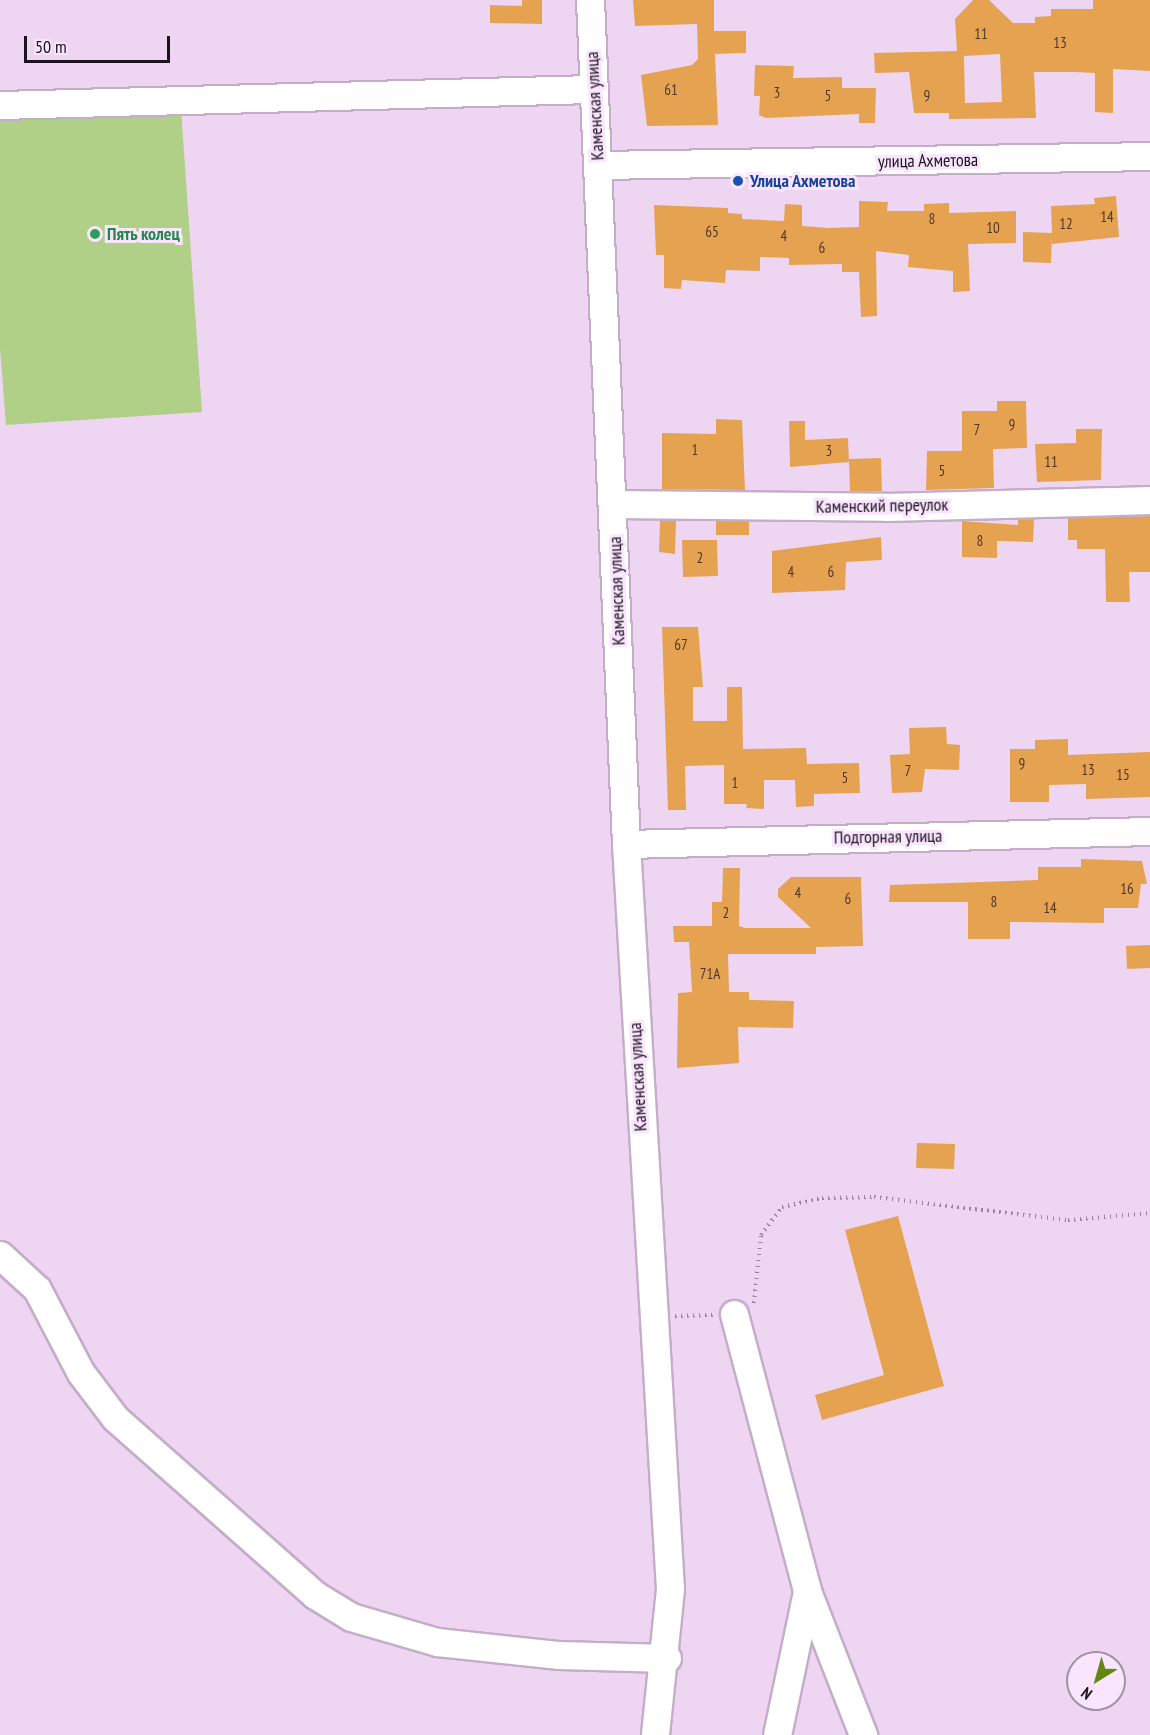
<!DOCTYPE html>
<meta charset="utf-8">
<style>
body{margin:0}
#map{position:relative;width:1150px;height:1735px;overflow:hidden;background:#eed6f3;font-family:"PT Sans Narrow",sans-serif}
div>[style]{position:absolute}
.green>*{inset:0;background:#b0cf87}
.building>*{inset:0;background:#e5a251}
.path>*{height:4px;margin-top:-2px;transform-origin:0;background:repeating-linear-gradient(90deg,#98869c 0 1.5px,transparent 0 6px)}
.roads{filter:drop-shadow(2px 0 #c4adc9) drop-shadow(-2px 0 #c4adc9) drop-shadow(0 2px #c4adc9) drop-shadow(0 -2px #c4adc9)}
.minor>*{height:27px;margin:-13.5px;padding:0 13.5px;transform-origin:13.5px;border-radius:13.5px;background:#fff}
.dots>*{width:16px;height:16px;translate:-50% -50%;box-sizing:border-box;border:3px solid #f9e5fd;border-radius:50%}
span{translate:-50% -50%;white-space:nowrap;text-align:center;line-height:1.15;-webkit-text-stroke:6px #f9e5fd;paint-order:stroke}
.number-label{font-size:15px;color:#4e372a}
.number-label span{-webkit-text-stroke-width:0}
.street-label{font-size:18px;color:#1b131d}
.transit-label{font-size:18px;color:#164399;font-weight:700}
.left{translate:0 -50%;text-align:left}
.leisure-label{font-size:18px;color:#27864d;font-weight:700}
.north{position:absolute;left:1066px;top:1651px;width:60px;height:60px;box-sizing:border-box;background:#f9e5fd;border:2px solid #a091a3;border-radius:50%;rotate:217deg;font-size:16px;font-weight:700;line-height:24px;text-align:center;color:#1b131d}
.north::after{content:'';display:block;margin:auto;width:21px;height:27px;background:#63880f;clip-path:polygon(50% 0,100% 100%,50% 72%,0 100%)}
.scale{position:absolute;left:24px;top:36px;width:146px;height:27px;box-sizing:border-box;border:3px solid #1b131d;border-top:0;padding-left:8px;font-size:18px;line-height:21px;white-space:nowrap;color:#1b131d;-webkit-text-stroke:4px #f9e5fd;paint-order:stroke}
</style>
<div id="map">
<div class="green">
<i style="clip-path:polygon(181px 109px,202px 412px,6px 425px,0 348px,0 121px)"></i>
</div>
<div class="building">
<i style="clip-path:polygon(522px 0,542px 0,542px 24px,490px 23px,490px 5px,522px 6px)"></i>
<i style="clip-path:polygon(633px 0,714px 0,714px 31px,746px 31px,746px 53px,715px 54px,718px 125px,647px 126px,641px 75px,692px 65px,698px 59px,697px 24px,635px 26px)"></i>
<i style="clip-path:polygon(evenodd,973px 0,989px 0,1013px 23px,1035px 23px,1035px 17px,1051px 16px,1051px 9px,1093px 9px,1093px 0,1150px 0,1150px 71px,1113px 69px,1113px 113px,1095px 112px,1095px 73px,1074px 72px,1034px 72px,1036px 118px,949px 119px,949px 113px,914px 113px,909px 72px,875px 73px,874px 53px,957px 51px,955px 19px,973px 0,1000px 54px,1002px 102px,965px 103px,964px 56px,1000px 54px)"></i>
<i style="clip-path:polygon(755px 65px,794px 66px,793px 78px,842px 77px,842px 88px,876px 88px,875px 123px,859px 123px,859px 114px,766px 118px,759px 115px,760px 96px,754px 96px)"></i>
<i style="clip-path:polygon(1116px 196px,1119px 237px,1052px 244px,1052px 235px,1051px 263px,1023px 262px,1023px 232px,1052px 233px,1051px 206px,1095px 204px,1094px 198px)"></i>
<i style="clip-path:polygon(859px 201px,888px 202px,887px 211px,924px 211px,924px 204px,949px 203px,949px 213px,1016px 211px,1016px 243px,968px 244px,970px 291px,953px 292px,953px 271px,908px 267px,909px 255px,876px 251px,877px 316px,861px 317px,859px 272px,842px 272px,842px 264px,789px 265px,789px 258px,760px 257px,760px 271px,726px 270px,725px 283px,682px 280px,681px 289px,664px 288px,664px 255px,656px 255px,654px 205px,728px 208px,728px 213px,742px 214px,742px 219px,784px 221px,785px 204px,802px 205px,802px 226px,829px 228px,859px 227px)"></i>
<i style="clip-path:polygon(997px 401px,1026px 401px,1027px 448px,993px 449px,994px 488px,926px 490px,927px 451px,962px 451px,962px 411px,997px 411px)"></i>
<i style="clip-path:polygon(716px 419px,742px 420px,745px 490px,662px 489px,662px 433px,716px 434px)"></i>
<i style="clip-path:polygon(789px 421px,805px 421px,805px 440px,848px 438px,849px 462px,790px 467px)"></i>
<i style="clip-path:polygon(1076px 429px,1102px 429px,1101px 480px,1037px 482px,1035px 444px,1076px 443px)"></i>
<i style="clip-path:polygon(881px 458px,882px 491px,850px 491px,849px 459px)"></i>
<i style="clip-path:polygon(1150px 516px,1150px 572px,1129px 572px,1130px 602px,1106px 602px,1105px 549px,1077px 549px,1077px 540px,1068px 540px,1068px 518px)"></i>
<i style="clip-path:polygon(1018px 519px,1034px 519px,1033px 542px,997px 541px,997px 558px,962px 557px,962px 521px,1018px 525px)"></i>
<i style="clip-path:polygon(660px 520px,676px 520px,675px 554px,659px 552px)"></i>
<i style="clip-path:polygon(716px 521px,749px 521px,749px 535px,716px 535px)"></i>
<i style="clip-path:polygon(881px 537px,882px 560px,846px 562px,845px 590px,772px 593px,772px 551px)"></i>
<i style="clip-path:polygon(682px 540px,717px 540px,718px 576px,683px 577px)"></i>
<i style="clip-path:polygon(662px 627px,698px 627px,703px 687px,693px 687px,693px 721px,727px 721px,727px 687px,742px 687px,743px 749px,806px 748px,807px 764px,859px 763px,860px 793px,814px 794px,814px 806px,796px 807px,795px 780px,764px 780px,764px 809px,746px 808px,747px 804px,724px 804px,724px 765px,685px 766px,686px 810px,668px 810px)"></i>
<i style="clip-path:polygon(946px 727px,947px 744px,960px 745px,959px 770px,925px 769px,922px 792px,892px 793px,890px 755px,910px 754px,909px 728px)"></i>
<i style="clip-path:polygon(1068px 739px,1068px 755px,1150px 752px,1150px 797px,1086px 799px,1086px 784px,1049px 785px,1049px 802px,1010px 802px,1010px 749px,1035px 749px,1035px 740px)"></i>
<i style="clip-path:polygon(1081px 859px,1142px 861px,1147px 884px,1141px 884px,1138px 908px,1104px 908px,1104px 923px,1010px 922px,1010px 939px,968px 939px,968px 902px,889px 902px,890px 885px,1038px 880px,1038px 867px,1081px 867px)"></i>
<i style="clip-path:polygon(723px 868px,740px 868px,739px 926px,745px 928px,811px 928px,778px 897px,778px 889px,791px 877px,861px 877px,863px 946px,816px 947px,816px 954px,728px 954px,729px 992px,749px 992px,749px 1000px,794px 1001px,793px 1028px,738px 1027px,739px 1063px,677px 1068px,678px 993px,692px 992px,689px 942px,674px 942px,673px 926px,712px 926px,712px 902px,722px 902px)"></i>
<i style="clip-path:polygon(1150px 945px,1150px 968px,1127px 969px,1126px 946px)"></i>
<i style="clip-path:polygon(917px 1143px,955px 1144px,954px 1169px,916px 1168px)"></i>
<i style="clip-path:polygon(898px 1216px,944px 1386px,822px 1420px,815px 1395px,884px 1375px,845px 1230px)"></i>
</div>
<div class="path">
<i style="left:754px;top:1303px;width:68px;rotate:-84.1deg"></i>
<i style="left:761px;top:1235px;width:35px;rotate:-53deg"></i>
<i style="left:782px;top:1207px;width:41px;rotate:-12.7deg"></i>
<i style="left:822px;top:1198px;width:52px;rotate:-1.1deg"></i>
<i style="left:874px;top:1197px;width:195px;rotate:6.8deg"></i>
<i style="left:1068px;top:1220px;width:82px;rotate:-4.9deg"></i>
<i style="left:675px;top:1316px;width:38px;rotate:-2deg"></i>
</div>
<div class="roads">
<div class="minor">
<i style="left:590px;top:0;width:845px;rotate:87.56deg"></i>
<i style="left:626px;top:844px;width:746px;rotate:86.62deg"></i>
<i style="left:670px;top:1589px;width:147px;rotate:95.9deg"></i>
<i style="left:0;top:105px;width:593px;rotate:-1.55deg"></i>
<i style="left:598px;top:165px;width:552px;rotate:-0.93deg"></i>
<i style="left:613px;top:504px;width:273px;rotate:0.6deg"></i>
<i style="left:886px;top:507px;width:264px;rotate:-1.5deg"></i>
<i style="left:626px;top:844px;width:524px;rotate:-1.42deg"></i>
<i style="left:0;top:1255px;width:50px;rotate:42.6deg"></i>
<i style="left:37px;top:1289px;width:95px;rotate:62.4deg"></i>
<i style="left:81px;top:1373px;width:56px;rotate:52.9deg"></i>
<i style="left:115px;top:1418px;width:267px;rotate:41.5deg"></i>
<i style="left:315px;top:1595px;width:42px;rotate:31.4deg"></i>
<i style="left:351px;top:1617px;width:90px;rotate:16.2deg"></i>
<i style="left:437px;top:1642px;width:123px;rotate:6.1deg"></i>
<i style="left:559px;top:1655px;width:108px;rotate:1.6deg"></i>
<i style="left:734px;top:1314px;width:286px;rotate:75.2deg"></i>
<i style="left:807px;top:1591px;width:155px;rotate:68.7deg"></i>
<i style="left:777px;top:1735px;width:147px;rotate:-78.2deg"></i>
</div>
</div>
<div class="dots">
<i style="left:738px;top:181px;background:#1a4fb4"></i>
<i style="left:95px;top:234px;background:#2e9e5b"></i>
</div>
<div class="number-label">
<span style="left:981px;top:34px">11</span>
<span style="left:1060px;top:43px">13</span>
<span style="left:671px;top:90px">61</span>
<span style="left:777px;top:93px">3</span>
<span style="left:828px;top:96px">5</span>
<span style="left:927px;top:96px">9</span>
<span style="left:1107px;top:217px">14</span>
<span style="left:932px;top:219px">8</span>
<span style="left:1066px;top:224px">12</span>
<span style="left:993px;top:228px">10</span>
<span style="left:712px;top:232px">65</span>
<span style="left:784px;top:236px">4</span>
<span style="left:822px;top:248px">6</span>
<span style="left:1012px;top:425px">9</span>
<span style="left:977px;top:430px">7</span>
<span style="left:695px;top:450px">1</span>
<span style="left:829px;top:451px">3</span>
<span style="left:1051px;top:462px">11</span>
<span style="left:942px;top:471px">5</span>
<span style="left:980px;top:541px">8</span>
<span style="left:700px;top:558px">2</span>
<span style="left:791px;top:572px">4</span>
<span style="left:831px;top:572px">6</span>
<span style="left:681px;top:645px">67</span>
<span style="left:1022px;top:764px">9</span>
<span style="left:1088px;top:770px">13</span>
<span style="left:908px;top:771px">7</span>
<span style="left:1123px;top:775px">15</span>
<span style="left:845px;top:778px">5</span>
<span style="left:735px;top:783px">1</span>
<span style="left:1127px;top:889px">16</span>
<span style="left:798px;top:893px">4</span>
<span style="left:848px;top:899px">6</span>
<span style="left:994px;top:902px">8</span>
<span style="left:1050px;top:908px">14</span>
<span style="left:726px;top:913px">2</span>
<span style="left:710px;top:974px">71А</span>
</div>
<div class="street-label">
<span style="left:595px;top:106px;rotate:-93deg">Каменская улица</span>
<span style="left:928px;top:161px;rotate:-1deg">улица Ахметова</span>
<span style="left:882px;top:506px;rotate:-1deg">Каменский переулок</span>
<span style="left:617px;top:591px;rotate:-92deg">Каменская улица</span>
<span style="left:888px;top:837px;rotate:-1deg">Подгорная улица</span>
<span style="left:638px;top:1077px;rotate:-93deg">Каменская улица</span>
</div>
<div class="transit-label">
<span class="left" style="left:750px;top:181px">Улица Ахметова</span>
</div>
<div class="leisure-label">
<span class="left" style="left:107px;top:234px">Пять колец</span>
</div>
<div class="north">N</div>
<div class="scale">50 m</div>
</div>
